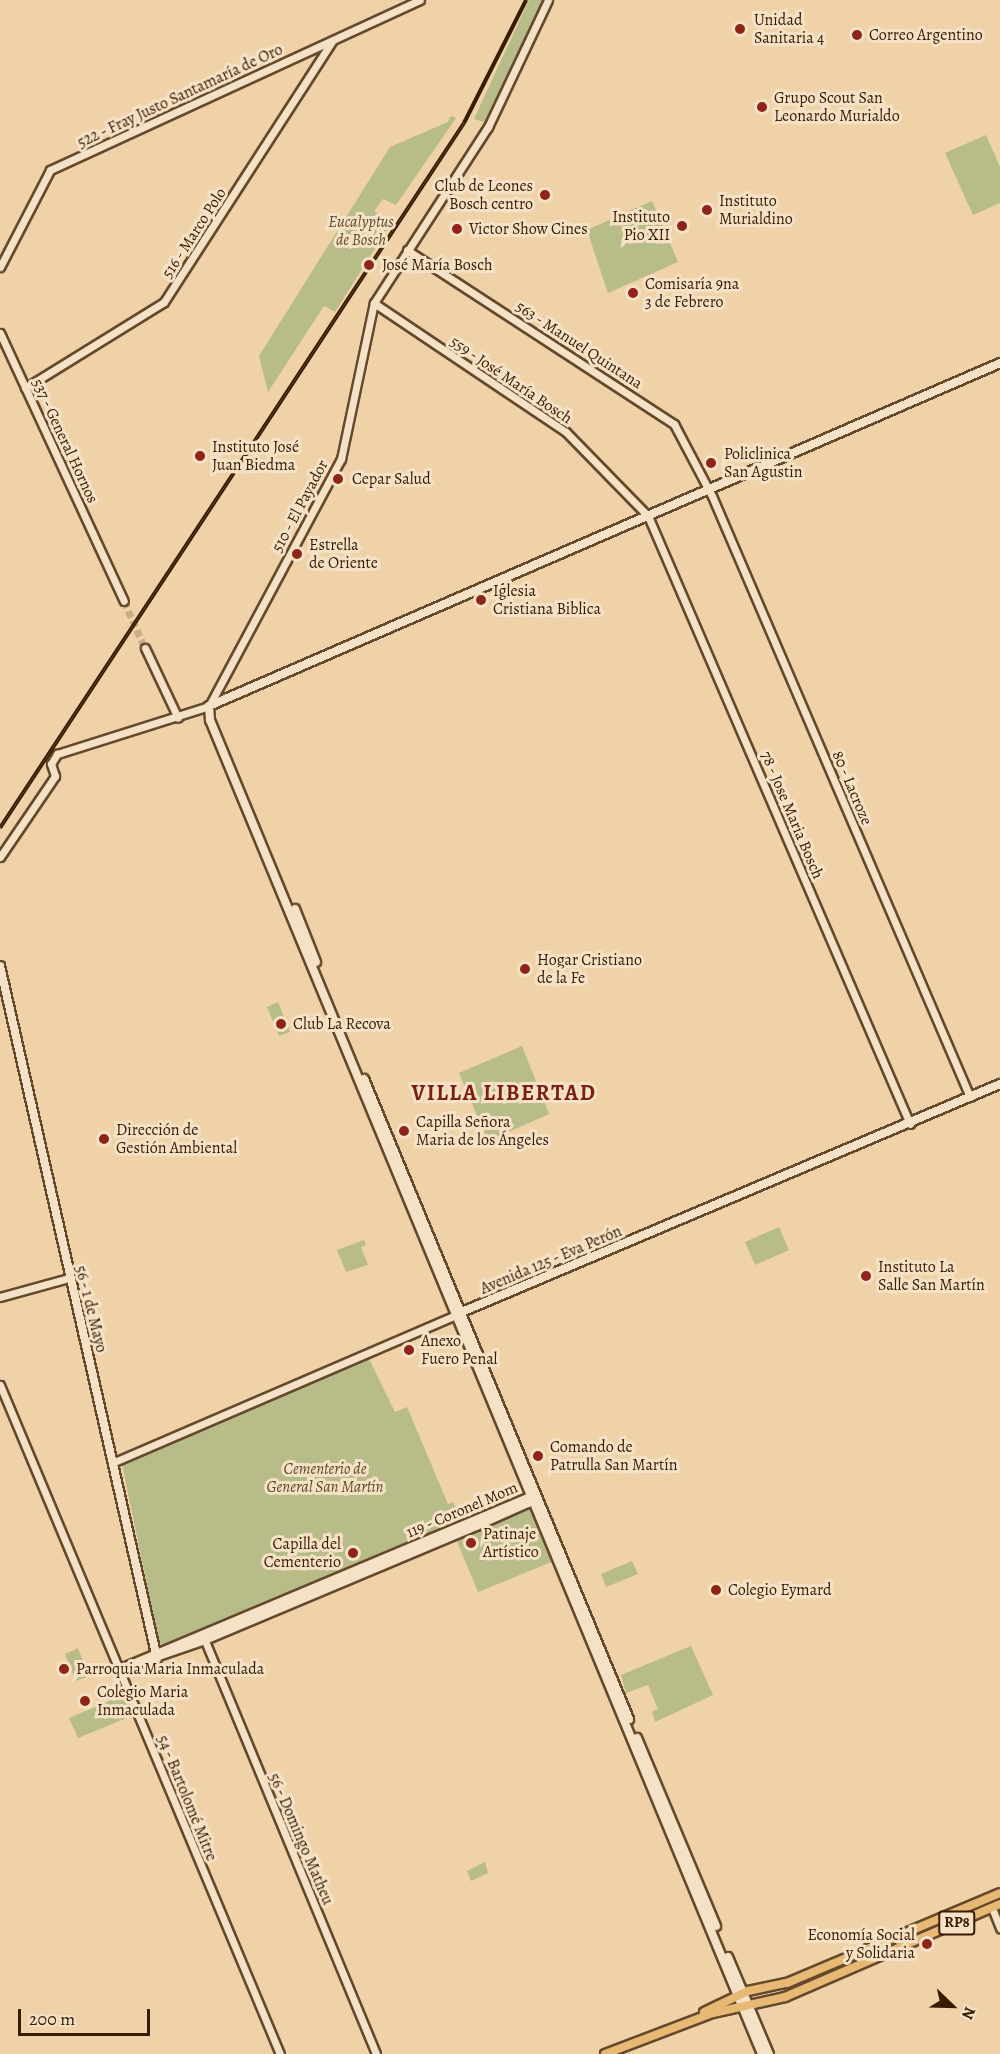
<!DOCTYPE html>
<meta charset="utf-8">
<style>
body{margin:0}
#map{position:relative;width:1000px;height:2054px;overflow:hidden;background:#efd2a8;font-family:Alegreya,serif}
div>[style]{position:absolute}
.green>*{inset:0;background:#b7bc89}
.tertiary-tunnel>*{height:7px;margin-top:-3.5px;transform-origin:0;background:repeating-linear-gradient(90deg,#caad87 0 7px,transparent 0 10.5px)}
.roads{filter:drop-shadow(2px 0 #65492c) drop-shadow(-2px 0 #65492c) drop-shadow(0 2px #65492c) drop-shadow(0 -2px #65492c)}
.tertiary>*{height:7px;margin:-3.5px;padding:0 3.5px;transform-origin:3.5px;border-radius:3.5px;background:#f5e2c6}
.secondary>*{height:8px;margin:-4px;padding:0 4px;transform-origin:4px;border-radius:4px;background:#f5e2c6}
.primary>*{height:8px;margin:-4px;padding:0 4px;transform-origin:4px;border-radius:4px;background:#e8b974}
.rail>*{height:4px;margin-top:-2px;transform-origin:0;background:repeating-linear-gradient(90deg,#f5e2c6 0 4.5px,#371b02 0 9px);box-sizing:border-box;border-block:2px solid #371b02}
.dots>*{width:16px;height:16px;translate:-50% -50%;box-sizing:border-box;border:3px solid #f5e2c6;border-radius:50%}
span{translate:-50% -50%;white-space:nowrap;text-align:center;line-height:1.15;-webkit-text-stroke:6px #f5e2c6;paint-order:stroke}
.shield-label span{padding:2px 4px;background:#f5e2c6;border:2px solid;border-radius:4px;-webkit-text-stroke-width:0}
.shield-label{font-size:15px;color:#371b02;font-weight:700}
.poi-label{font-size:16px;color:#371b02}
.left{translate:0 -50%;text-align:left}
.right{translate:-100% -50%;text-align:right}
.street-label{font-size:16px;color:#371b02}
.park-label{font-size:16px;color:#5d4b2a;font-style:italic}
.district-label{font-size:22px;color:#7a1f14;font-weight:700;letter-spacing:1.5px}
.north{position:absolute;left:922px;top:1976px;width:60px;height:60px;-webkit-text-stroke:4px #f5e2c6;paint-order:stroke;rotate:113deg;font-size:16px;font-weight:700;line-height:24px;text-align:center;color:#371b02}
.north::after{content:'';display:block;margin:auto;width:21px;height:27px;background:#371b02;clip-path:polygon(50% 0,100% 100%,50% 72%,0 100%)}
.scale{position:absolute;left:18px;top:2009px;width:132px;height:27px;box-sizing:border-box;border:3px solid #371b02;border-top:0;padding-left:8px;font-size:18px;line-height:21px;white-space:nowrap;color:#371b02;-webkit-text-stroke:4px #f5e2c6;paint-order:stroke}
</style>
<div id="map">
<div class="green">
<i style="clip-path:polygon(529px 0,545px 0,487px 123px,474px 119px)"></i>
<i style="clip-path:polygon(451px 116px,456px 118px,396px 205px,383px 199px,374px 211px,391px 223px,335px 312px,324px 306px,268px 392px,259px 356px,390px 147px,448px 122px)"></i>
<i style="clip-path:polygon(986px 135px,1000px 167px,1000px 203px,973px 215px,945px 153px)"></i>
<i style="clip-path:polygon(652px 201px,678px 262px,608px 293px,587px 230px)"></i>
<i style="clip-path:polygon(278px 1002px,290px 1032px,279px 1036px,267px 1007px)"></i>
<i style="clip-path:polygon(522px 1046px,549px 1114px,488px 1141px,459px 1073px)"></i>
<i style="clip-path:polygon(779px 1227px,789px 1250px,755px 1265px,745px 1242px)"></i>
<i style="clip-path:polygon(364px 1240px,366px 1245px,361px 1247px,368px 1265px,346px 1272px,337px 1250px)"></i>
<i style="clip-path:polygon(369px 1359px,395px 1412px,407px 1407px,448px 1504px,453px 1502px,461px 1519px,162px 1645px,159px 1643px,122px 1464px)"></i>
<i style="clip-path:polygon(532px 1507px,554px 1561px,478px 1592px,456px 1539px)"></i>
<i style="clip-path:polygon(632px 1561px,638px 1574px,606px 1587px,601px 1574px)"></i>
<i style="clip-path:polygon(691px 1646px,713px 1695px,655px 1722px,652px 1712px,658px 1709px,648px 1685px,626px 1693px,621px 1675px)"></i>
<i style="clip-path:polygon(78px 1648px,89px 1676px,76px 1681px,65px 1654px)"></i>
<i style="clip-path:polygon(126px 1694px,134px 1715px,78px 1738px,69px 1718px)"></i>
<i style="clip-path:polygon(485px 1862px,488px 1873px,471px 1881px,467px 1871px)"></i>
</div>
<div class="tertiary-tunnel">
<i style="left:124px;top:601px;width:51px;rotate:65.9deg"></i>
</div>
<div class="roads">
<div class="tertiary">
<i style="left:407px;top:250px;width:319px;rotate:33.1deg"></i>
<i style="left:674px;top:424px;width:81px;rotate:62.2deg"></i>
<i style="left:712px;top:496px;width:654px;rotate:66.77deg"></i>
<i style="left:0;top:267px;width:109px;rotate:-62.7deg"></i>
<i style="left:50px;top:170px;width:407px;rotate:-24.7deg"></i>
<i style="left:374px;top:303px;width:231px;rotate:33.9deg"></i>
<i style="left:566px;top:432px;width:117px;rotate:45.7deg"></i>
<i style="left:648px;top:516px;width:662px;rotate:66.69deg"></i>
<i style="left:0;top:333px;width:295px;rotate:65.2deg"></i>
<i style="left:25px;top:388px;width:163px;rotate:-31.7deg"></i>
<i style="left:164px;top:302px;width:310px;rotate:-57.2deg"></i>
<i style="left:145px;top:648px;width:77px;rotate:64.8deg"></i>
<i style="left:0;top:857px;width:98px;rotate:-55.8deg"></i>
<i style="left:55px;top:776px;width:13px;rotate:-108deg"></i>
<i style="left:51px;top:764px;width:12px;rotate:-59deg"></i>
<i style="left:57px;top:754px;width:159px;rotate:-17.5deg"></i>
<i style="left:209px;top:706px;width:280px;rotate:-61.9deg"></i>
<i style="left:341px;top:459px;width:159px;rotate:-78.1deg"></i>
<i style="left:374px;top:303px;width:210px;rotate:-57.1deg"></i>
<i style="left:488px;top:127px;width:140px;rotate:-64.7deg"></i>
<i style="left:0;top:1297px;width:72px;rotate:-15.4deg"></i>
<i style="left:0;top:1385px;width:725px;rotate:67.29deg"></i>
<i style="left:112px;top:1463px;width:374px;rotate:-23.3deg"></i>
<i style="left:203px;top:1636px;width:452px;rotate:67.5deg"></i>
<i style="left:992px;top:1908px;width:22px;rotate:68deg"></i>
</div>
<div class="secondary">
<i style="left:295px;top:909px;width:57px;rotate:68.4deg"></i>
<i style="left:0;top:966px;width:710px;rotate:77.22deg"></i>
<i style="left:364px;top:1079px;width:693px;rotate:67.51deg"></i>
<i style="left:457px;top:1314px;width:590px;rotate:-22.96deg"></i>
<i style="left:121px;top:1669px;width:89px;rotate:-19deg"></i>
<i style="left:205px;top:1640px;width:294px;rotate:-22.8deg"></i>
<i style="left:476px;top:1526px;width:57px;rotate:-23.9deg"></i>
<i style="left:528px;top:1503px;width:8px;rotate:-60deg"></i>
<i style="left:121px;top:1669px;width:446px;rotate:-22.8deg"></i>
<i style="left:637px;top:1738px;width:204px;rotate:67.2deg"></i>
<i style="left:728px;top:1957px;width:105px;rotate:67.1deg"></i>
<i style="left:762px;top:2054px;width:1444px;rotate:-112.48deg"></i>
<i style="left:210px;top:720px;width:14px;rotate:-94deg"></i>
<i style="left:209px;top:706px;width:862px;rotate:-23.44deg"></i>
</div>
<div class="primary">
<i style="left:704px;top:2012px;width:49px;rotate:-25.5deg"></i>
<i style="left:748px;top:1991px;width:40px;rotate:-12deg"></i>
<i style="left:787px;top:1983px;width:231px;rotate:-22.9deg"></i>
<i style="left:605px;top:2054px;width:116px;rotate:-20.8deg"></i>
<i style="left:713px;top:2013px;width:74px;rotate:-12.5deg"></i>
<i style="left:785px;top:1997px;width:234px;rotate:-23.4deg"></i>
</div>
</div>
<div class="rail">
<i style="left:0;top:828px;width:844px;rotate:-56.65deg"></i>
<i style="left:464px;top:123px;width:138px;rotate:-63.2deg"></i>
</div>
<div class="dots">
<i style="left:740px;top:29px;background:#8f2418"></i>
<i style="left:857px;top:35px;background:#8f2418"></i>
<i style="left:762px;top:107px;background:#8f2418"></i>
<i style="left:545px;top:195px;background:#8f2418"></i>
<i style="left:707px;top:210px;background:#8f2418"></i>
<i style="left:682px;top:226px;background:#8f2418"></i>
<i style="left:457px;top:229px;background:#8f2418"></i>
<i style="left:369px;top:265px;background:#8f2418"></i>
<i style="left:633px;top:293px;background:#8f2418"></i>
<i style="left:200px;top:456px;background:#8f2418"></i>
<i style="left:711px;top:463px;background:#8f2418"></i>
<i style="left:338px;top:479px;background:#8f2418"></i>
<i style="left:297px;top:554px;background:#8f2418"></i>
<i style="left:481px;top:600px;background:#8f2418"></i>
<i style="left:525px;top:969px;background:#8f2418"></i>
<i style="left:281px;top:1024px;background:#8f2418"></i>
<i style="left:404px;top:1131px;background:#8f2418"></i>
<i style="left:104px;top:1139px;background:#8f2418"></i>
<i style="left:866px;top:1276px;background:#8f2418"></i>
<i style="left:409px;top:1350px;background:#8f2418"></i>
<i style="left:538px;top:1456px;background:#8f2418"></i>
<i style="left:471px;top:1543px;background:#8f2418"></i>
<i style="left:353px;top:1553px;background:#8f2418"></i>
<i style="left:716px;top:1590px;background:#8f2418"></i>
<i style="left:64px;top:1669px;background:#8f2418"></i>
<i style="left:85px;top:1701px;background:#8f2418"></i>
<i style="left:927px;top:1944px;background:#8f2418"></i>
</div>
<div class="shield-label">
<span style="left:957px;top:1923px">RP8</span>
</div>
<div class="poi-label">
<span class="left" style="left:754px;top:29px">Unidad<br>Sanitaria 4</span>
<span class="left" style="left:869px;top:35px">Correo Argentino</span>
<span class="left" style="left:774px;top:107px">Grupo Scout San<br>Leonardo Murialdo</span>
<span class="right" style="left:533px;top:195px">Club de Leones<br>Bosch centro</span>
<span class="left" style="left:719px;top:210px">Instituto<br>Murialdino</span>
<span class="right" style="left:670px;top:226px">Instituto<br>Pio XII</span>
<span class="left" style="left:469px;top:229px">Victor Show Cines</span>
<span class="left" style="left:382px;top:265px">José María Bosch</span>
<span class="left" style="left:645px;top:293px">Comisaría 9na<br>3 de Febrero</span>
<span class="left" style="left:212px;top:456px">Instituto José<br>Juan Biedma</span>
<span class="left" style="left:724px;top:463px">Policlinica<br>San Agustin</span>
<span class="left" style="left:352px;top:479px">Cepar Salud</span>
<span class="left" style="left:309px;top:554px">Estrella<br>de Oriente</span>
<span class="left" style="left:493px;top:600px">Iglesia<br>Cristiana Biblica</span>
<span class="left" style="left:537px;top:969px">Hogar Cristiano<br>de la Fe</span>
<span class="left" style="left:293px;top:1024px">Club La Recova</span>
<span class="left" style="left:416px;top:1131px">Capilla Señora<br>Maria de los Ángeles</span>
<span class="left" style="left:116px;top:1139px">Dirección de<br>Gestión Ambiental</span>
<span class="left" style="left:878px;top:1276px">Instituto La<br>Salle San Martín</span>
<span class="left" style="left:421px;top:1350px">Anexo<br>Fuero Penal</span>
<span class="left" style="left:550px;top:1456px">Comando de<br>Patrulla San Martín</span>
<span class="left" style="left:483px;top:1543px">Patinaje<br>Artístico</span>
<span class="right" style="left:341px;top:1553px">Capilla del<br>Cementerio</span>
<span class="left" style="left:728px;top:1590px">Colegio Eymard</span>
<span class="left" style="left:76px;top:1669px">Parroquia Maria Inmaculada</span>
<span class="left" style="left:97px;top:1701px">Colegio Maria<br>Inmaculada</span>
<span class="right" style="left:915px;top:1944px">Economía Social<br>y Solidaria</span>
</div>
<div class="street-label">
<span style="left:180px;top:96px;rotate:-25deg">522 - Fray Justo Santamaría de Oro</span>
<span style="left:194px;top:233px;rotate:-57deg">516 - Marco Polo</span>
<span style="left:579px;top:345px;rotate:33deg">563 - Manuel Quintana</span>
<span style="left:511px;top:380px;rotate:34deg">559 - José María Bosch</span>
<span style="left:65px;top:441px;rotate:65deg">537 - General Hornos</span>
<span style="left:300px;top:506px;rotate:-62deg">510 - El Payador</span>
<span style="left:852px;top:788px;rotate:67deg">80 - Lacroze</span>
<span style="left:792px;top:815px;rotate:67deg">78 - Jose Maria Bosch</span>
<span style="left:551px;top:1260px;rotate:-23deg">Avenida 125 - Eva Perón</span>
<span style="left:91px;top:1309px;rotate:76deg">56 - 1 de Mayo</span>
<span style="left:462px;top:1510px;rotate:-23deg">119 - Coronel Mom</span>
<span style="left:187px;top:1798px;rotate:68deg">54 - Bartolomé Mitre</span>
<span style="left:301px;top:1839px;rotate:67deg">56 - Domingo Matheu</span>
</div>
<div class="park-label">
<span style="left:361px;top:231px">Eucalyptus<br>de Bosch</span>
<span style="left:325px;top:1478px">Cementerio de<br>General San Martín</span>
</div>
<div class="district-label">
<span style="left:504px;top:1094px">VILLA LIBERTAD</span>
</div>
<div class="north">N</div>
<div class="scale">200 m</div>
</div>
